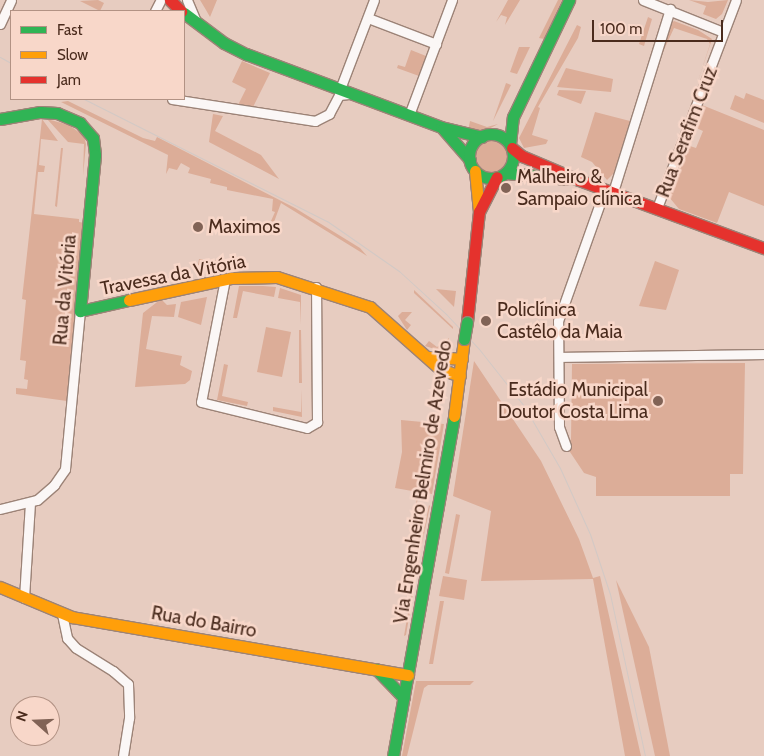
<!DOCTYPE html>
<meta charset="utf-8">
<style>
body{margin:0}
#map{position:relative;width:764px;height:756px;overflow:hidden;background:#e7ccc0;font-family:Cabin,sans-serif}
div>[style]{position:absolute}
.green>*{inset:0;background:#dcad98}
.round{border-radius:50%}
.roads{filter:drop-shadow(1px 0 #9c8377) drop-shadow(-1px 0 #9c8377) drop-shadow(0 1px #9c8377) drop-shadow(0 -1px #9c8377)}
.street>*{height:9px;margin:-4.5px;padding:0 4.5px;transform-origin:4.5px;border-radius:4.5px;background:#fbf7f6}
.fast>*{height:11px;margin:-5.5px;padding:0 5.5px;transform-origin:5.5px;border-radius:5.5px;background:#30b455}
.fast>.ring{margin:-5.5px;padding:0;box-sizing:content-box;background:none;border:11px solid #30b455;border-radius:50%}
.slow>*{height:11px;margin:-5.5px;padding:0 5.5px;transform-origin:5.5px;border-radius:5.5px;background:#ff9f0a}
.jam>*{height:11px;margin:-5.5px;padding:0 5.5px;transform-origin:5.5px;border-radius:5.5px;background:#e5322d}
.tram>*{height:1px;margin:-0.5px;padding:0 0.5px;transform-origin:0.5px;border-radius:0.5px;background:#d2c9c5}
.bridges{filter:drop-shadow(1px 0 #9c8377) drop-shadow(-1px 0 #9c8377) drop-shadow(0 1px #9c8377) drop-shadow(0 -1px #9c8377)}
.fast-bridge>*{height:11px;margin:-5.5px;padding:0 5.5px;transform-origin:5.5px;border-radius:5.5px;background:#30b455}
.dots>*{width:14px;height:14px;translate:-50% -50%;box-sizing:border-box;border:2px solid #f8d7c9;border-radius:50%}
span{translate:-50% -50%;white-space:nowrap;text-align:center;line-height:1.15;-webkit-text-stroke:5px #f8d7c9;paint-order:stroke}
.street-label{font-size:19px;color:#4a2b1d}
.poi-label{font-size:19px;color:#4a2b1d}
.left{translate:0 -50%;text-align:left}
.right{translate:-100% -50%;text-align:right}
.legend{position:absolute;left:10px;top:10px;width:175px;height:90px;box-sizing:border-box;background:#f8d7c9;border:1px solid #b29284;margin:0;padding:6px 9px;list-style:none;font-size:15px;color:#4a2b1d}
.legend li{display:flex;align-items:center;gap:10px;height:25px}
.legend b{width:25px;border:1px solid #b29284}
.north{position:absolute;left:10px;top:696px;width:50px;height:50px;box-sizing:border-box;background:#f8d7c9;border:1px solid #b29284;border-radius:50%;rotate:290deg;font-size:14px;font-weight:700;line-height:20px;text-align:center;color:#4a2b1d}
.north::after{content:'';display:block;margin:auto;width:18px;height:22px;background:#816356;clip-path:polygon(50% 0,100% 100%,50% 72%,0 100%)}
.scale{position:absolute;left:592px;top:20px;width:131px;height:22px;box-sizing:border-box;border:2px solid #4a2b1d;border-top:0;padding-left:6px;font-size:15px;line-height:18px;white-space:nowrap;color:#4a2b1d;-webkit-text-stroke:4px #f8d7c9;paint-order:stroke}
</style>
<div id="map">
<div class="green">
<i style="clip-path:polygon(98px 0,104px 3px,100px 11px,80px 1px)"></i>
<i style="clip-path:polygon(200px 0,217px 0,210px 17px,206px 10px)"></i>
<i style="clip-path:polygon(508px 0,520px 0,505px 25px,507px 17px,501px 15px,496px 22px)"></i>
<i style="clip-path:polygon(558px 0,562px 0,544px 39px,539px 38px)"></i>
<i style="clip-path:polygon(689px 0,708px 2px,728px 0,722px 14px,716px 19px,703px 14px,706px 6px)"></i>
<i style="clip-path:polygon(648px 17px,652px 19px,644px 46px,639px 44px)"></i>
<i style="clip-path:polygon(674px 21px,698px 30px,712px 39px,697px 84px,710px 44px,707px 39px,674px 28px,663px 52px,660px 51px,668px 26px)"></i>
<i style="clip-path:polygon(577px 25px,581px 27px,578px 38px,538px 107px,540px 108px,532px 135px,548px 140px,546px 144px,524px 148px,519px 138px)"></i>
<i style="clip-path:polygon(519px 47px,530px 47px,517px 74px,510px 72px)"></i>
<i style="clip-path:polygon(411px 50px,426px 56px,419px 76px,397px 68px,398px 65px,405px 67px)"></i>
<i style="clip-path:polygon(242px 61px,270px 73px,253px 107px,238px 105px,246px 89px,232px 82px)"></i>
<i style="clip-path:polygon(566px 68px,613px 79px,611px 92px,557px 87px)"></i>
<i style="clip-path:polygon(506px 83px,511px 85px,493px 121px)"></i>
<i style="clip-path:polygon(559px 90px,586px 91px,581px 104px,557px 95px)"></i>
<i style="clip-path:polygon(746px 93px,764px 100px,764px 123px,730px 109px,735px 95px,744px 99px)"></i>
<i style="clip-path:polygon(68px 101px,143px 138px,155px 141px,157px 137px,295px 208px,360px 248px,367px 256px,281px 203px,274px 222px,271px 221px,275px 212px,272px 211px,273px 199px,227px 190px,227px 187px,210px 183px,211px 179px,188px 173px,190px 168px,181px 163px,177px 170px,169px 168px,166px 174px,168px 155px,61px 102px)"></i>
<i style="clip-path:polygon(702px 105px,764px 130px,764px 206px,729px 192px,717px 223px,679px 209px,669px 197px,687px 145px,696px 148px,703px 131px,694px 127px)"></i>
<i style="clip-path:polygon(595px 112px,630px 121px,614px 173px,607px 180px,592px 162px,581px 157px)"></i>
<i style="clip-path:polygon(213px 114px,223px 116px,215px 131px,261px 155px,279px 179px,209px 142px)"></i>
<i style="clip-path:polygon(42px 119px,58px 141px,41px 139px,39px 165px,45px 166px,44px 172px,38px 172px,34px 214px,79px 219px,79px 222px,85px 223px,67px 401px,16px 394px,16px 388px,27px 389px,28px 380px,24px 379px,26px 361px,20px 360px,26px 300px,22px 299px)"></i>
<i style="clip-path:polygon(47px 119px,69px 125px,84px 136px,86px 144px,83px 176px,84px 144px,68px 142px)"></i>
<i style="clip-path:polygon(470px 121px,487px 127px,498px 124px,487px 130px,468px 131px)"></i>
<i class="round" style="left:475px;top:140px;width:32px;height:32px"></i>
<i style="clip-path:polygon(61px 148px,63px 148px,57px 207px,55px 206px)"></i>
<i style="clip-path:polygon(199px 259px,220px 261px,222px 265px,203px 270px,203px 266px,198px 265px)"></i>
<i style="clip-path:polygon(655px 261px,679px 270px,666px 310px,639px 306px)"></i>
<i style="clip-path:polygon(239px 286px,263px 286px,276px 287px,274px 297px,243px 291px,237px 318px,233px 318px)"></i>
<i style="clip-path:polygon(280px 288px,301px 295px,301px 325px,300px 302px,278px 298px)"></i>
<i style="clip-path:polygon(436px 289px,456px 291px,454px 307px)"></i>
<i style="clip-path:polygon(414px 290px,453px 327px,453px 329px,414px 293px)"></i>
<i style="clip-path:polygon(207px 297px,201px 325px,178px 317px,181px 302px)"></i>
<i style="clip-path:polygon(161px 299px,167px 305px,176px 304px,174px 317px,152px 316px,146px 349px,182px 356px,180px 365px,192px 371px,190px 380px,185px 384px,135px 387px,143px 313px)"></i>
<i style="clip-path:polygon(412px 312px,405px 320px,411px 325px,407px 330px,398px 316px,402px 312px)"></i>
<i style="clip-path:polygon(266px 327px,291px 332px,282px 377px,257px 372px)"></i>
<i style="clip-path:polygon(299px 330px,301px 330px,302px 383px,299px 383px)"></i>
<i style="clip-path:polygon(449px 338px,449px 346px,441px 351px,425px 346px,429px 341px,437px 347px)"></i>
<i style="clip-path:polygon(474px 361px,541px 461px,579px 539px,593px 578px,600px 576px,641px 756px,625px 756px,593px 579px,481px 581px,491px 511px,453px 496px)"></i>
<i style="clip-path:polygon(745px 363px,743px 474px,730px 474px,730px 496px,596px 496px,596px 477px,584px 473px,566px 446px,571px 439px,572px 364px)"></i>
<i style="clip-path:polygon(224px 364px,228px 365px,222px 396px,248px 402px,247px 406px,217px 400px)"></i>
<i style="clip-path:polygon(301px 389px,302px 417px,273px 411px,273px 407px,301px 412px)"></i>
<i style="clip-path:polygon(401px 420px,444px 424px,432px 494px,419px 492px,411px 535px,418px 492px,395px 488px,402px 452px)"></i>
<i style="clip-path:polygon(429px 505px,430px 506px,414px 582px,413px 581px)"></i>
<i style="clip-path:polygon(456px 514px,460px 515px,449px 574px,445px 573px)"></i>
<i style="clip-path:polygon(443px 576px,467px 580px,464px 600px,439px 596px)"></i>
<i style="clip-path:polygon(616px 580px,649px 647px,670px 756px,655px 756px)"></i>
<i style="clip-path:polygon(413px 594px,406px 635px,404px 636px,411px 595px)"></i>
<i style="clip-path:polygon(440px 601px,444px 601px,433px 664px,429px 664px)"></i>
<i style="clip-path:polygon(416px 681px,474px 681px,470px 685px,428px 685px,424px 688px,407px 756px,402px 756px)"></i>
</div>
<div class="roads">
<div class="street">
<i style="left:187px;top:0;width:23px;rotate:67deg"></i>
<i style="left:643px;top:0;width:86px;rotate:21.8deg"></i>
<i style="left:155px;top:11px;width:11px;rotate:-63deg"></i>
<i style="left:368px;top:18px;width:73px;rotate:20.9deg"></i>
<i style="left:0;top:24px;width:26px;rotate:-65deg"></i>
<i style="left:340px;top:89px;width:95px;rotate:-69.1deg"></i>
<i style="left:172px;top:99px;width:145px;rotate:8.7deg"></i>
<i style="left:315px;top:121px;width:16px;rotate:-27deg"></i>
<i style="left:329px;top:114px;width:21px;rotate:-62deg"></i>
<i style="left:339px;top:95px;width:10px;rotate:-6deg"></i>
<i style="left:409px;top:115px;width:123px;rotate:-69.5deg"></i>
<i style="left:613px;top:192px;width:192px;rotate:-72.7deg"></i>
<i style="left:657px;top:208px;width:222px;rotate:-69.2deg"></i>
<i style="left:225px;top:279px;width:125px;rotate:101deg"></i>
<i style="left:201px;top:402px;width:109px;rotate:13.8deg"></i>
<i style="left:307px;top:428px;width:12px;rotate:-31deg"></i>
<i style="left:317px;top:422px;width:135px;rotate:-90.4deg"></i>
<i style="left:559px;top:357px;width:205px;rotate:-0.8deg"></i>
<i style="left:566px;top:446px;width:20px;rotate:-110deg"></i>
<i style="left:559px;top:427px;width:106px;rotate:-90.5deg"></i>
<i style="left:558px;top:321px;width:140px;rotate:-70.4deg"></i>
<i style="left:0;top:509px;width:38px;rotate:-14deg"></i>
<i style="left:37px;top:500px;width:23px;rotate:-41deg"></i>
<i style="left:54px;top:485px;width:19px;rotate:-55deg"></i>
<i style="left:65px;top:469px;width:159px;rotate:-84.6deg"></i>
<i style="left:24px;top:598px;width:96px;rotate:-86.4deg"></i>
<i style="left:62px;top:614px;width:25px;rotate:78deg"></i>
<i style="left:67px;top:638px;width:13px;rotate:48deg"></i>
<i style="left:76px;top:648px;width:44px;rotate:31.9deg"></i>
<i style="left:113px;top:671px;width:20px;rotate:41deg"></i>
<i style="left:128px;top:684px;width:34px;rotate:88deg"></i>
<i style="left:129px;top:718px;width:38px;rotate:99deg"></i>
</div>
<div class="fast">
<i style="left:184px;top:13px;width:50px;rotate:36.9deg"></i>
<i style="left:224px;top:43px;width:25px;rotate:27deg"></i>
<i style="left:246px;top:54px;width:208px;rotate:20.5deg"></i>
<i style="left:441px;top:127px;width:42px;rotate:13.7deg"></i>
<i style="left:0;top:119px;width:41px;rotate:-9.9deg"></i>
<i style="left:40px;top:112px;width:17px;rotate:3deg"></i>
<i style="left:57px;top:113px;width:25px;rotate:23deg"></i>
<i style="left:80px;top:123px;width:20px;rotate:49deg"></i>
<i style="left:93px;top:138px;width:17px;rotate:83deg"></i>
<i style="left:95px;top:155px;width:157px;rotate:95.5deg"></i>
<i style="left:80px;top:311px;width:50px;rotate:-12.7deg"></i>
<i style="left:443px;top:129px;width:41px;rotate:48.9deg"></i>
<i class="ring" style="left:469px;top:134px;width:33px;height:33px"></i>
<i style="left:510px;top:144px;width:27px;rotate:-84deg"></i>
<i style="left:513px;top:117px;width:130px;rotate:-64.4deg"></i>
<i style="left:506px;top:173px;width:62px;rotate:5.5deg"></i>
<i style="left:376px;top:669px;width:40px;rotate:46deg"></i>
<i style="left:393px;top:756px;width:345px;rotate:-79.8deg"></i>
</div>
<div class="slow">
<i style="left:475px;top:171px;width:41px;rotate:84.4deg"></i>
<i style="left:129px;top:300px;width:105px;rotate:-12.1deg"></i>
<i style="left:232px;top:278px;width:45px;rotate:-1.3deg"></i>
<i style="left:277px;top:277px;width:98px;rotate:17.9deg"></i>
<i style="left:370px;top:307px;width:94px;rotate:41.5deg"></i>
<i style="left:440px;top:369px;width:21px;rotate:19deg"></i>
<i style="left:429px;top:357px;width:33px;rotate:3deg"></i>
<i style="left:454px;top:416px;width:78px;rotate:-82.6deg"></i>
<i style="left:0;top:587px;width:78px;rotate:22.6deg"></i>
<i style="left:72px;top:617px;width:341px;rotate:9.8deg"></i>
</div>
<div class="jam">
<i style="left:170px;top:0;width:16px;rotate:45deg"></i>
<i style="left:512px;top:148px;width:13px;rotate:39deg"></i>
<i style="left:522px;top:156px;width:59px;rotate:23.1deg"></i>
<i style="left:576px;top:179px;width:200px;rotate:20.2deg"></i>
<i style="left:467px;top:322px;width:111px;rotate:-83.8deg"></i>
<i style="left:479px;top:212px;width:39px;rotate:-63deg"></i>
</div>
</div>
<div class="tram">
<i style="left:0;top:57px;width:13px;rotate:29deg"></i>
<i style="left:84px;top:99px;width:272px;rotate:26.7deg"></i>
<i style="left:327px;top:221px;width:88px;rotate:34.8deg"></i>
<i style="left:399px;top:271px;width:64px;rotate:42.5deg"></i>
<i style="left:446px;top:314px;width:48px;rotate:46.7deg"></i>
<i style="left:479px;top:349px;width:73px;rotate:51.7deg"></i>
<i style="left:524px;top:406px;width:72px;rotate:59.9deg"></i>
<i style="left:560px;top:468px;width:72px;rotate:65.6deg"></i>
<i style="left:590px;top:534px;width:63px;rotate:71.6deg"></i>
<i style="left:610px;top:594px;width:166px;rotate:77.8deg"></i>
</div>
<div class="bridges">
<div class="fast-bridge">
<i style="left:464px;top:339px;width:17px;rotate:-80deg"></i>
</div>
</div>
<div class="dots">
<i style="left:506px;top:188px;background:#816356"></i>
<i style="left:198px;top:227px;background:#816356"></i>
<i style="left:486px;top:321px;background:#816356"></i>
<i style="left:658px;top:401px;background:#816356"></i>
</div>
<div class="street-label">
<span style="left:687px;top:132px;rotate:-69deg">Rua Serafim Cruz</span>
<span style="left:173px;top:275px;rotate:-11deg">Travessa da Vitória</span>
<span style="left:65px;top:290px;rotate:-85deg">Rua da Vitória</span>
<span style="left:423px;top:482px;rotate:-81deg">Via Engenheiro Belmiro de Azevedo</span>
<span style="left:204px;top:622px;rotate:10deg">Rua do Bairro</span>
</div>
<div class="poi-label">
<span class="left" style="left:517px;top:188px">Malheiro &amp;<br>Sampaio clínica</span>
<span class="left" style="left:208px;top:227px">Maximos</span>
<span class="left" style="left:497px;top:321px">Policlínica<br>Castêlo da Maia</span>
<span class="right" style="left:648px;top:401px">Estádio Municipal<br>Doutor Costa Lima</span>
</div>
<ul class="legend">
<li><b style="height:6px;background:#30b455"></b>Fast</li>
<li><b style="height:6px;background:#ff9f0a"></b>Slow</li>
<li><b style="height:6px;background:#e5322d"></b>Jam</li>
</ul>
<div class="north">N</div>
<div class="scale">100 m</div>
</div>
